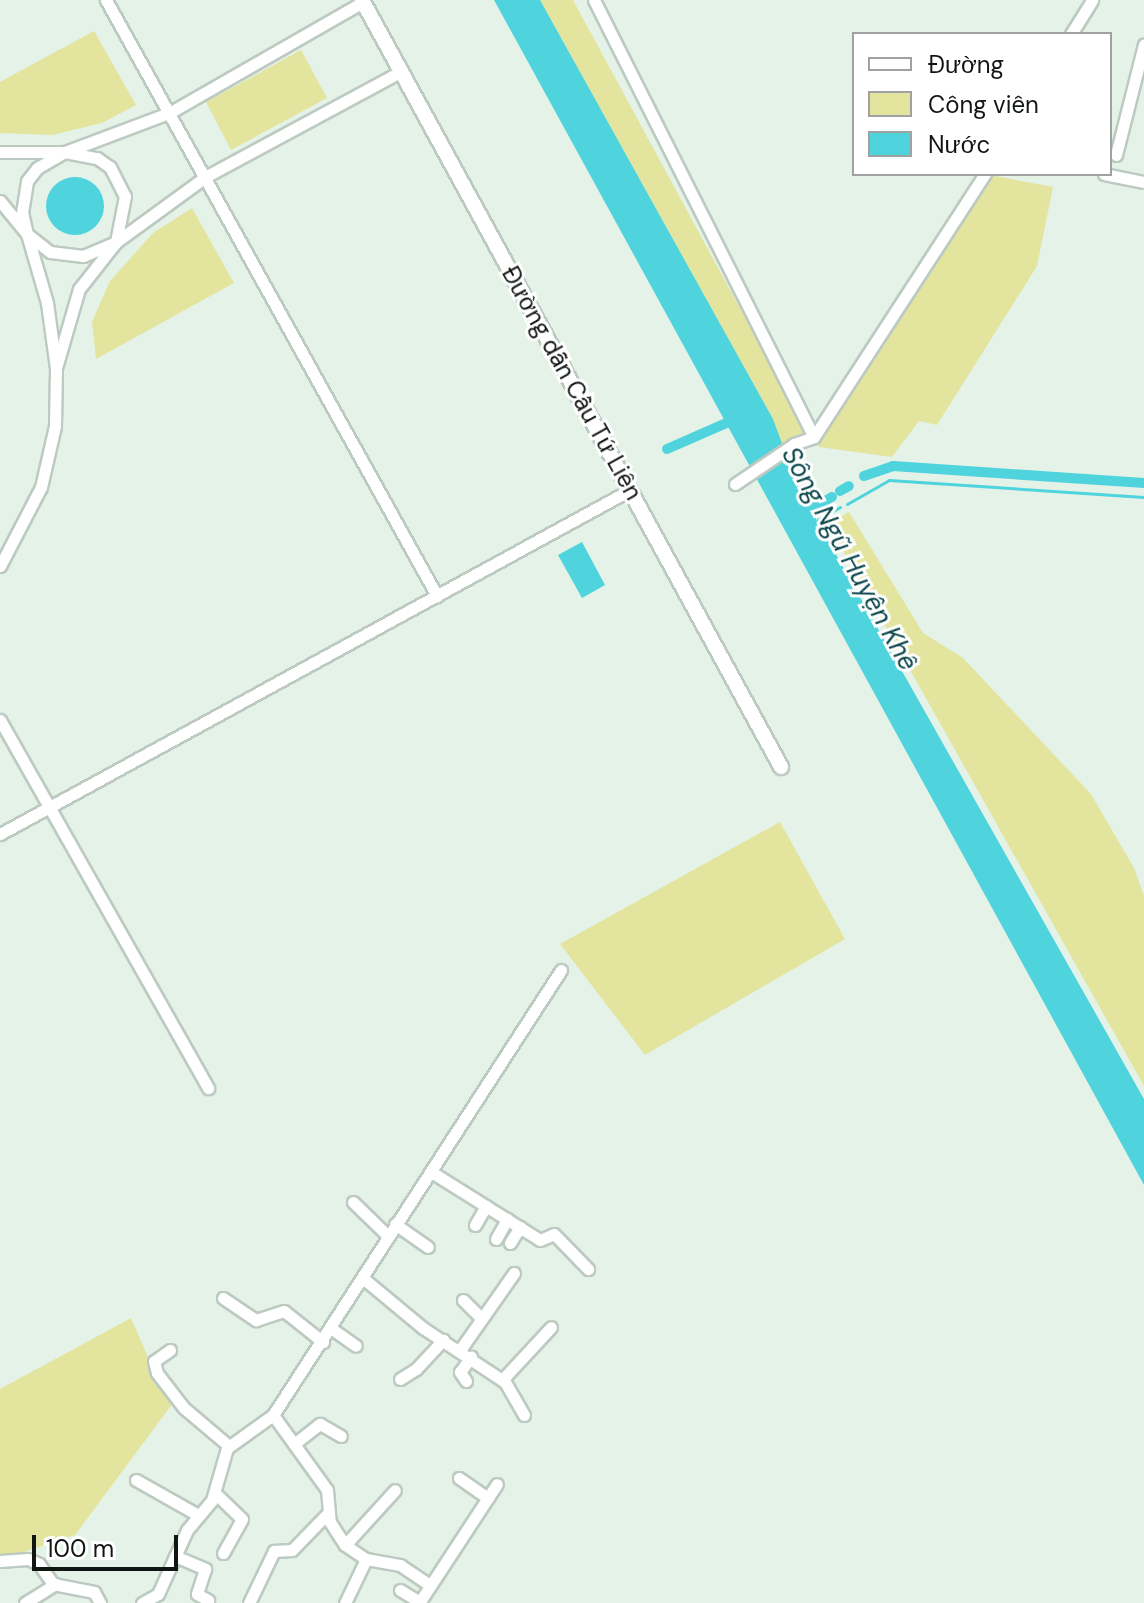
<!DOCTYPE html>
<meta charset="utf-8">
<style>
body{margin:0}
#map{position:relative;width:1144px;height:1603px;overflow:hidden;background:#e4f2e8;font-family:"DM Sans",sans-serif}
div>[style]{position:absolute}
.green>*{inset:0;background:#e3e59e}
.water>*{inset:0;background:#4fd3dd}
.round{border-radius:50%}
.stream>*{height:3px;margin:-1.5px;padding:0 1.5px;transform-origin:1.5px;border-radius:1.5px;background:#4fd3dd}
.canal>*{height:10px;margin:-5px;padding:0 5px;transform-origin:5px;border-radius:5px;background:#4fd3dd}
.roads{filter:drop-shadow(2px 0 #bdcac1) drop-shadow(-2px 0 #bdcac1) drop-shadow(0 2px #bdcac1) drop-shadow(0 -2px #bdcac1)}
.minor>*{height:11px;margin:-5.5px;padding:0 5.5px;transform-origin:5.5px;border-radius:5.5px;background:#fff}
.major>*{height:14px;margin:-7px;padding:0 7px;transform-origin:7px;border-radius:7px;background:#fff}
span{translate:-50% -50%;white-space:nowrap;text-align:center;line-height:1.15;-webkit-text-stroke:6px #fff;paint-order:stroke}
.street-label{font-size:24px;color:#121613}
.water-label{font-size:26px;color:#0b474b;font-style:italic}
.legend{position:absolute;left:852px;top:32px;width:260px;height:144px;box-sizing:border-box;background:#fff;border:2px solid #a0a2a1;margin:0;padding:10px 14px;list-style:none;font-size:24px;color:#121613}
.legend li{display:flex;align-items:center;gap:16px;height:40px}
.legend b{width:40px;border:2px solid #a0a2a1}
.scale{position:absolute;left:32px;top:1535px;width:146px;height:36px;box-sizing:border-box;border:4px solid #121613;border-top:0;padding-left:10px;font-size:24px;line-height:28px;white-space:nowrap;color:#121613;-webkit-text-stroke:6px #fff;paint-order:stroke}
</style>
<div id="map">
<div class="green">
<i style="clip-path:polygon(540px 0,573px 0,808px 434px,782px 444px,773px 419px)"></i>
<i style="clip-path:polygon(94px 31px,136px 105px,102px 123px,52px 135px,0 133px,0 82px)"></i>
<i style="clip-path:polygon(301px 50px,327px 98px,231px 150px,206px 102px)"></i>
<i style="clip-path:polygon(985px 174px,1053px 187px,1037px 266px,937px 425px,919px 421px,892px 457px,819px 447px,814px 437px)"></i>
<i style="clip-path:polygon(192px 208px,234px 283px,96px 359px,92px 322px,110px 281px,153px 233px)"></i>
<i style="clip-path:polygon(849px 512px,923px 633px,963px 658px,1091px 794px,1134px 868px,1144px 896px,1144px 1086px,828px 524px)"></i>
<i style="clip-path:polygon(780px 822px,845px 939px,645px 1055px,560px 944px)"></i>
<i style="clip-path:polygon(131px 1318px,152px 1366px,176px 1399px,75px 1535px,0 1560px,0 1389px)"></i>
</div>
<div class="water">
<i style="clip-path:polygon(494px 0,540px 0,773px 419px,799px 489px,1144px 1099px,1144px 1185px)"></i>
<i class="round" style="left:46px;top:177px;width:58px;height:58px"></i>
<i style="clip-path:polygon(582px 542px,605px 585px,582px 598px,558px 555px)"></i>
</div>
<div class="stream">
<i style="left:847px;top:504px;width:48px;rotate:-29.7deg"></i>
<i style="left:889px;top:480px;width:256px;rotate:3.8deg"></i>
<i style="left:814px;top:522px;width:30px;rotate:-30deg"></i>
</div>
<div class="canal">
<i style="left:667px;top:449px;width:77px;rotate:-23.6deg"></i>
<i style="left:864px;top:476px;width:31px;rotate:-19deg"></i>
<i style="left:893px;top:466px;width:252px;rotate:3.9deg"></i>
<i style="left:840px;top:491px;width:10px;rotate:-29deg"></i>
<i style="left:799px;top:516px;width:38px;rotate:-30deg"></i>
</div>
<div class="roads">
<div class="minor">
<i style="left:106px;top:0;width:682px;rotate:60.95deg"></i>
<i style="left:594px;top:0;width:489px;rotate:63.3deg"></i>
<i style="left:1071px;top:34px;width:40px;rotate:-58deg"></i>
<i style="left:0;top:152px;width:65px"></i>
<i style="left:65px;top:152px;width:111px;rotate:-20.6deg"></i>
<i style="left:169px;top:113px;width:224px;rotate:-29.8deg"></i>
<i style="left:65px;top:152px;width:33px;rotate:11deg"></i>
<i style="left:97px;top:158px;width:16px;rotate:35deg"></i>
<i style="left:110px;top:167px;width:33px;rotate:63deg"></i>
<i style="left:125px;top:196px;width:47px;rotate:101.1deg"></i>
<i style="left:116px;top:242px;width:36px;rotate:157deg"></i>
<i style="left:83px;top:256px;width:33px;rotate:-173deg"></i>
<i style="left:50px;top:252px;width:29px;rotate:-142deg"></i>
<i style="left:27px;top:234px;width:22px;rotate:-103deg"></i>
<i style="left:22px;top:213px;width:32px;rotate:-81deg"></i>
<i style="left:27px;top:181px;width:16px;rotate:-52deg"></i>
<i style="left:37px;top:168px;width:32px;rotate:-30deg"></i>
<i style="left:1116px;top:155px;width:114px;rotate:-75.8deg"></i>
<i style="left:1104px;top:174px;width:41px;rotate:11.3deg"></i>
<i style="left:0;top:201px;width:43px;rotate:50.7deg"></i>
<i style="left:27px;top:234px;width:72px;rotate:73.8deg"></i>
<i style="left:47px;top:303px;width:66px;rotate:82.1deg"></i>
<i style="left:56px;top:368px;width:58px;rotate:91deg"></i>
<i style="left:55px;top:426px;width:63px;rotate:102.9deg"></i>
<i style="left:41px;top:487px;width:89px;rotate:117.4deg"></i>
<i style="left:56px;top:368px;width:82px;rotate:-73.8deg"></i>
<i style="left:79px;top:289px;width:60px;rotate:-51.8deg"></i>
<i style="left:116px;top:242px;width:110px;rotate:-36.1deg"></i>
<i style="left:205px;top:177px;width:224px;rotate:-28.3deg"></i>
<i style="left:735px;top:484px;width:71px;rotate:-34.1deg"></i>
<i style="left:794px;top:444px;width:21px;rotate:-19deg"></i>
<i style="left:814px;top:437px;width:314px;rotate:-57deg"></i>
<i style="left:0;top:720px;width:423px;rotate:60.5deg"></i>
<i style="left:0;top:834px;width:718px;rotate:-28.64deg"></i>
<i style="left:433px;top:1173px;width:126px;rotate:32.1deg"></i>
<i style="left:540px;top:1240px;width:15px;rotate:-23deg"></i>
<i style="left:554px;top:1234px;width:49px;rotate:45.8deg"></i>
<i style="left:353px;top:1202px;width:49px;rotate:44.2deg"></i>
<i style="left:395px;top:1224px;width:40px;rotate:34.9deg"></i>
<i style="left:475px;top:1225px;width:22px;rotate:-60deg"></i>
<i style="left:496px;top:1239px;width:23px;rotate:-61deg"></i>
<i style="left:510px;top:1243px;width:19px;rotate:-58deg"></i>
<i style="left:364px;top:1279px;width:77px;rotate:39.7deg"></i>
<i style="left:423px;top:1328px;width:98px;rotate:33.4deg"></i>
<i style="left:505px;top:1382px;width:38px;rotate:60deg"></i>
<i style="left:223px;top:1298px;width:40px;rotate:34deg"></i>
<i style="left:256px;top:1320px;width:29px;rotate:-18deg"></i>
<i style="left:284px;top:1311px;width:50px;rotate:38.5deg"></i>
<i style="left:463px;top:1300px;width:25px;rotate:45deg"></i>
<i style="left:332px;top:1329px;width:29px;rotate:35deg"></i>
<i style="left:170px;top:1350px;width:19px;rotate:145deg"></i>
<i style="left:154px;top:1361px;width:12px;rotate:76deg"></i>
<i style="left:157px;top:1373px;width:44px;rotate:52.4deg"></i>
<i style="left:184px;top:1408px;width:59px;rotate:40.2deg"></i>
<i style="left:460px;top:1350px;width:94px;rotate:-55deg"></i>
<i style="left:400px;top:1379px;width:19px;rotate:-32deg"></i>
<i style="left:416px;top:1369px;width:40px;rotate:-47deg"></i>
<i style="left:502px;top:1380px;width:72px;rotate:-47.2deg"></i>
<i style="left:466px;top:1381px;width:11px;rotate:-124deg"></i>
<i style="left:460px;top:1372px;width:19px;rotate:-54deg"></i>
<i style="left:273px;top:1415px;width:92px;rotate:54.2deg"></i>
<i style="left:327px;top:1490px;width:32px;rotate:85deg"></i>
<i style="left:330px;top:1522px;width:27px;rotate:57deg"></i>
<i style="left:345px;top:1545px;width:25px;rotate:34deg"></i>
<i style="left:366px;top:1559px;width:35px;rotate:10deg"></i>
<i style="left:400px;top:1565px;width:36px;rotate:34deg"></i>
<i style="left:294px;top:1444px;width:33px;rotate:-38deg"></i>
<i style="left:320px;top:1424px;width:24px;rotate:30deg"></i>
<i style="left:459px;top:1478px;width:35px;rotate:35deg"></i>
<i style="left:136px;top:1480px;width:71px;rotate:29.4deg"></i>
<i style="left:215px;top:1493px;width:37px;rotate:44deg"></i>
<i style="left:242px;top:1519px;width:39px;rotate:119deg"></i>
<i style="left:345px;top:1545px;width:74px;rotate:-47.7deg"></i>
<i style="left:175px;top:1556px;width:33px;rotate:23deg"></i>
<i style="left:205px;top:1569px;width:26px;rotate:108deg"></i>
<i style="left:197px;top:1594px;width:13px;rotate:29deg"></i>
<i style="left:0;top:1561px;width:28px;rotate:-4deg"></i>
<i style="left:28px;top:1559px;width:12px;rotate:24deg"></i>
<i style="left:39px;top:1564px;width:24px;rotate:55deg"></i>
<i style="left:53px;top:1584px;width:42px;rotate:11deg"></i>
<i style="left:94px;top:1592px;width:13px;rotate:61deg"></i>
<i style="left:400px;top:1590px;width:23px;rotate:31deg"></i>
<i style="left:25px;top:1603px;width:36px;rotate:-32deg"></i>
<i style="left:142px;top:1603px;width:18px;rotate:-29deg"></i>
<i style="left:158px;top:1594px;width:70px;rotate:-65.6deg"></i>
<i style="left:187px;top:1530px;width:39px;rotate:-50deg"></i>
<i style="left:212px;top:1500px;width:54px;rotate:-73.9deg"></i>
<i style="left:227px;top:1448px;width:57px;rotate:-35.7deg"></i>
<i style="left:273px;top:1415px;width:530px;rotate:-57.09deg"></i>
<i style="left:249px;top:1603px;width:58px;rotate:-64.3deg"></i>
<i style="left:274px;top:1551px;width:18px;rotate:-3deg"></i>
<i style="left:292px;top:1550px;width:53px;rotate:-45.8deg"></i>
<i style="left:345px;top:1603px;width:49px;rotate:-64.5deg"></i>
<i style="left:419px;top:1603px;width:142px;rotate:-56.8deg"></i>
</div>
<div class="major">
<i style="left:362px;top:0;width:874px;rotate:61.35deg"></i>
</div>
</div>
<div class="street-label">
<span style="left:572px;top:383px;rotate:61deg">Đường dẫn Cầu Tứ Liên</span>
</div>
<div class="water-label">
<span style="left:849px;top:559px;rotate:61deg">Sông Ngũ Huyện Khê</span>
</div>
<ul class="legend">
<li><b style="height:10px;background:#fff"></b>Đường</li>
<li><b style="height:22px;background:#e3e59e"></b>Công viên</li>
<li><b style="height:22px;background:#4fd3dd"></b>Nước</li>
</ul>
<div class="scale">100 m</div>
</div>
